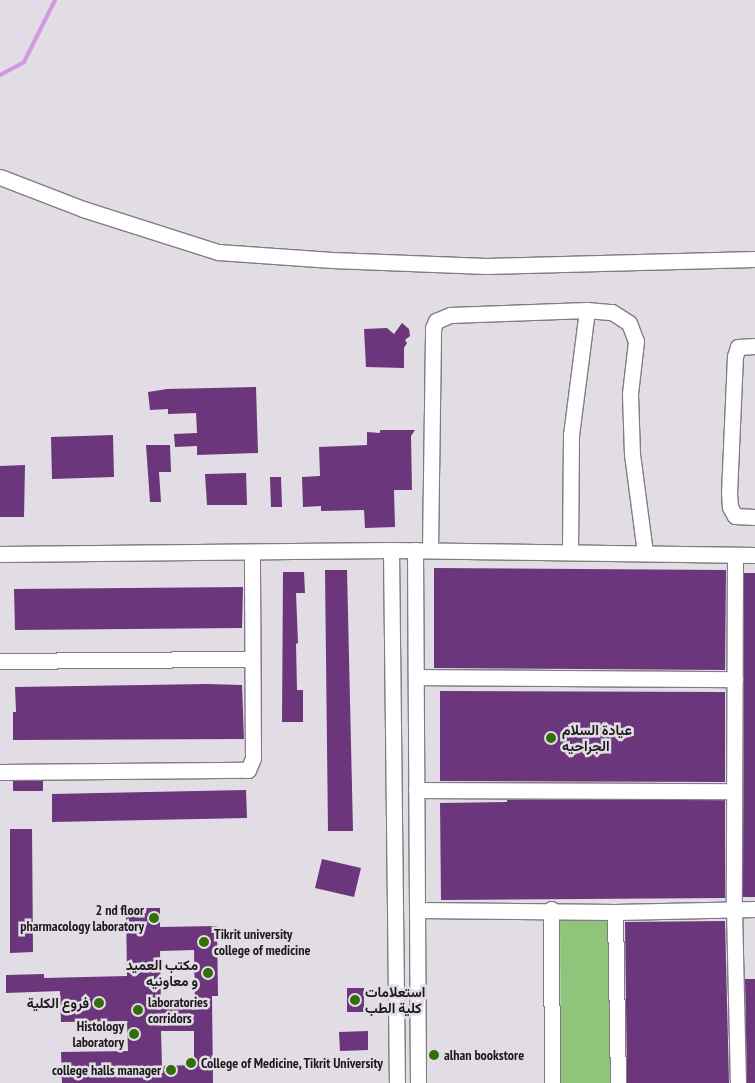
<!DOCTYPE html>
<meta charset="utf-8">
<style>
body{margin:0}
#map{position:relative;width:755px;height:1083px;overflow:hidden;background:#e2dce4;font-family:"PT Sans Narrow",Vazirmatn,sans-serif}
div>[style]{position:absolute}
.green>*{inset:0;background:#8fc57a}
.stream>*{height:4px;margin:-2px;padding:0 2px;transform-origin:2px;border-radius:2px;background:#d398e4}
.building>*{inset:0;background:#6b367b}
.roads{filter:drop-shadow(1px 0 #817c83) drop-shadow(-1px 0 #817c83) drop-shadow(0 1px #817c83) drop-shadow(0 -1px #817c83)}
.minor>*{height:15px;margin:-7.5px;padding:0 7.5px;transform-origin:7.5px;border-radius:7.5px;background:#fff}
.dots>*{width:14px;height:14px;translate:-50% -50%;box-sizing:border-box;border:2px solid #e2dce4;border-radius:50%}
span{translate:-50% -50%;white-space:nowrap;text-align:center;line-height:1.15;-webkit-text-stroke:5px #e2dce4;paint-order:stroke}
.poi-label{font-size:14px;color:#1b191c;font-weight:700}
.left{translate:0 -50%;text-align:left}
.right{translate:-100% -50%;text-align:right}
</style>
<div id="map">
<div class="green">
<i style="clip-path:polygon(560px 920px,610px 920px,611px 1083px,561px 1083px)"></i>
</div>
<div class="stream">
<i style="left:0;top:75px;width:27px;rotate:-28deg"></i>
<i style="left:24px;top:62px;width:69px;rotate:-63.4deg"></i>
</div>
<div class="building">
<i style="clip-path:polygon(402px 323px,409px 329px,410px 336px,405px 340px,407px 343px,404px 348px,404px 368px,366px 367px,364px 329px,387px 328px,394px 334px)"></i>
<i style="clip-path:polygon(256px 387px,258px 453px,197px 455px,197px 446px,175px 447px,174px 434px,197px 433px,196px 413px,168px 414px,168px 409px,150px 410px,148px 392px,167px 389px)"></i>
<i style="clip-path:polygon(380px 430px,415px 430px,411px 436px,412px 490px,394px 490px,395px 527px,365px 528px,364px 510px,321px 511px,321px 506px,303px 507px,302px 477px,320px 476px,319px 447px,367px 445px,367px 432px,380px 433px)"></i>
<i style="clip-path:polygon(113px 435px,114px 477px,52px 479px,51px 437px)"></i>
<i style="clip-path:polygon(146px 445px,170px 445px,171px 472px,159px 472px,161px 502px,150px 502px)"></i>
<i style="clip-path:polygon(25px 465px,24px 517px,0 517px,0 466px)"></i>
<i style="clip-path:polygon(246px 473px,247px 505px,207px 505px,205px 474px)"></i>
<i style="clip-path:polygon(270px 477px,281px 477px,282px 507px,271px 507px)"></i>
<i style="clip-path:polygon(434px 568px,726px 570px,725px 670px,434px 668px)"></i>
<i style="clip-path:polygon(325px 570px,347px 570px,353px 831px,328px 831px)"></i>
<i style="clip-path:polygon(283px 572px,304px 572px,305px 593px,296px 593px,298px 643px,296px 644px,297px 690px,303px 690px,303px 722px,282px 722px)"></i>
<i style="clip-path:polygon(744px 573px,755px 573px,755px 897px,743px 897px)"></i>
<i style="clip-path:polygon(243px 587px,242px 628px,15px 630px,14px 589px)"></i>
<i style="clip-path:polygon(207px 684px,242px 685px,244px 739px,13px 740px,13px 712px,16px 712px,15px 687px)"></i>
<i style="clip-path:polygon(440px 691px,725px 692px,725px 782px,440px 781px)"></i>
<i style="clip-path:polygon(13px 781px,43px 781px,43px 791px,13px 791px)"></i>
<i style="clip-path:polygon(246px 790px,247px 818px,52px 822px,52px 794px)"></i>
<i style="clip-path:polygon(507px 800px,725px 800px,725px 898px,441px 900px,440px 803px,507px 802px)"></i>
<i style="clip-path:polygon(10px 829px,32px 829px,33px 952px,10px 953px)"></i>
<i style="clip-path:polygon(322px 859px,361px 868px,354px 897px,315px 888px)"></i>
<i style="clip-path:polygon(evenodd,126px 908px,160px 908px,160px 927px,217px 926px,218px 996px,212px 996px,213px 1083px,62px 1083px,61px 1052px,128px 1051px,127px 1021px,61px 1022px,60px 991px,6px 993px,6px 975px,44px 974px,44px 978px,127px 976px,126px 908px,194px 950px,195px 1006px,161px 1006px,160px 951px,194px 950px,126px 908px,161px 1031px,194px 1031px,194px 1065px,162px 1066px,161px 1031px)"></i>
<i style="clip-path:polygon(725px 921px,729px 1083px,627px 1083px,625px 922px)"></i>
<i style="clip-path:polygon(745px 979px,755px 979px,755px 1083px,747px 1083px)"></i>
<i style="clip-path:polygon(347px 988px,364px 988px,364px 1012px,347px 1012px)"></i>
<i style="clip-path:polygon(368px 1031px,368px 1050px,340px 1051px,339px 1032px)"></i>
</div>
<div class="roads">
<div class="minor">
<i style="left:0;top:177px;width:89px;rotate:21.1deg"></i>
<i style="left:83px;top:209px;width:142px;rotate:17.7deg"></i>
<i style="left:218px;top:252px;width:114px;rotate:4deg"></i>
<i style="left:332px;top:260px;width:154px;rotate:2.2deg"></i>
<i style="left:486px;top:266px;width:269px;rotate:-1.5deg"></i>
<i style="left:755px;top:346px;width:17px;rotate:177deg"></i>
<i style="left:738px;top:347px;width:9px;rotate:108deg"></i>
<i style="left:735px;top:356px;width:137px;rotate:92.5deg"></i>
<i style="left:729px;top:493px;width:14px;rotate:86deg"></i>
<i style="left:730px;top:507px;width:10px;rotate:61deg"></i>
<i style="left:735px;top:516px;width:20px;rotate:3deg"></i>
<i style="left:391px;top:550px;width:533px;rotate:89.36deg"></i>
<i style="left:415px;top:550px;width:533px;rotate:89.68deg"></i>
<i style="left:430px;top:550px;width:222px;rotate:-89.2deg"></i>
<i style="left:433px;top:328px;width:8px;rotate:-67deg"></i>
<i style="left:436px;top:321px;width:15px;rotate:-23deg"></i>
<i style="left:450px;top:315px;width:137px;rotate:-2.1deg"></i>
<i style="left:587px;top:310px;width:25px;rotate:5deg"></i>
<i style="left:612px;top:312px;width:20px;rotate:33deg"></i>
<i style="left:629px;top:323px;width:19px;rotate:69deg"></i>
<i style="left:636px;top:341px;width:53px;rotate:96.5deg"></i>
<i style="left:630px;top:394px;width:60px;rotate:88.1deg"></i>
<i style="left:632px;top:454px;width:100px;rotate:82.5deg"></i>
<i style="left:570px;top:552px;width:117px;rotate:-89.5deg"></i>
<i style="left:571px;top:435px;width:126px;rotate:-82.7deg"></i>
<i style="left:0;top:554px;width:391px;rotate:-0.6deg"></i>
<i style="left:391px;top:550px;width:364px;rotate:0.8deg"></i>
<i style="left:735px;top:555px;width:354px;rotate:90.2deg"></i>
<i style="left:734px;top:909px;width:174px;rotate:88.7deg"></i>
<i style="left:0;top:661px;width:252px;rotate:-0.5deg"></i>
<i style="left:416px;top:677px;width:319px;rotate:0.4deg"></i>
<i style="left:0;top:772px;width:248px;rotate:-0.5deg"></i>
<i style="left:248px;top:770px;width:13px;rotate:-67deg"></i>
<i style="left:253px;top:758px;width:206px;rotate:-90.3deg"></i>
<i style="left:416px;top:790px;width:318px;rotate:0.2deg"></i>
<i style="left:551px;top:909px;width:174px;rotate:89.7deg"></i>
<i style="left:418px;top:910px;width:197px;rotate:0.6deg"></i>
<i style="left:615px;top:912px;width:140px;rotate:-1.2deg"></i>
<i style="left:615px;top:912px;width:171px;rotate:89deg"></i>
</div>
</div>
<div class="dots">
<i style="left:551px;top:738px;background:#307006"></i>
<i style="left:154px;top:918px;background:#307006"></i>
<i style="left:204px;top:942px;background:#307006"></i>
<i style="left:208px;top:973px;background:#307006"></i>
<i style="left:355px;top:1000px;background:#307006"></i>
<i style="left:99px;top:1003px;background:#307006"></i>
<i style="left:138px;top:1010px;background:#307006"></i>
<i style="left:134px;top:1034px;background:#307006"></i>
<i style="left:434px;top:1055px;background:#307006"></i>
<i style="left:191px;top:1063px;background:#307006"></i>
<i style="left:171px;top:1070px;background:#307006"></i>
</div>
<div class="poi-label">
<span class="left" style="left:562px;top:738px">عيادة السلام<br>الجراحيه</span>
<span class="right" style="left:144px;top:918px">2 nd floor<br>pharmacology laboratory</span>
<span class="left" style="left:214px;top:942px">Tikrit university<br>college of medicine</span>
<span class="right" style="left:198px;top:973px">مكتب العميد<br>و معاونيه</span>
<span class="left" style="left:365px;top:1000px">استعلامات<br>كلية الطب</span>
<span class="left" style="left:148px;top:1010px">laboratories<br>corridors</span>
<span class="right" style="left:89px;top:1003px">فروع الكلية</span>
<span class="right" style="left:124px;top:1034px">Histology<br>laboratory</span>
<span class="left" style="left:444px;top:1055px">alhan bookstore</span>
<span class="left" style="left:201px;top:1063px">College of Medicine, Tikrit University</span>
<span class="right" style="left:161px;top:1070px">college halls manager</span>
</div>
</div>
